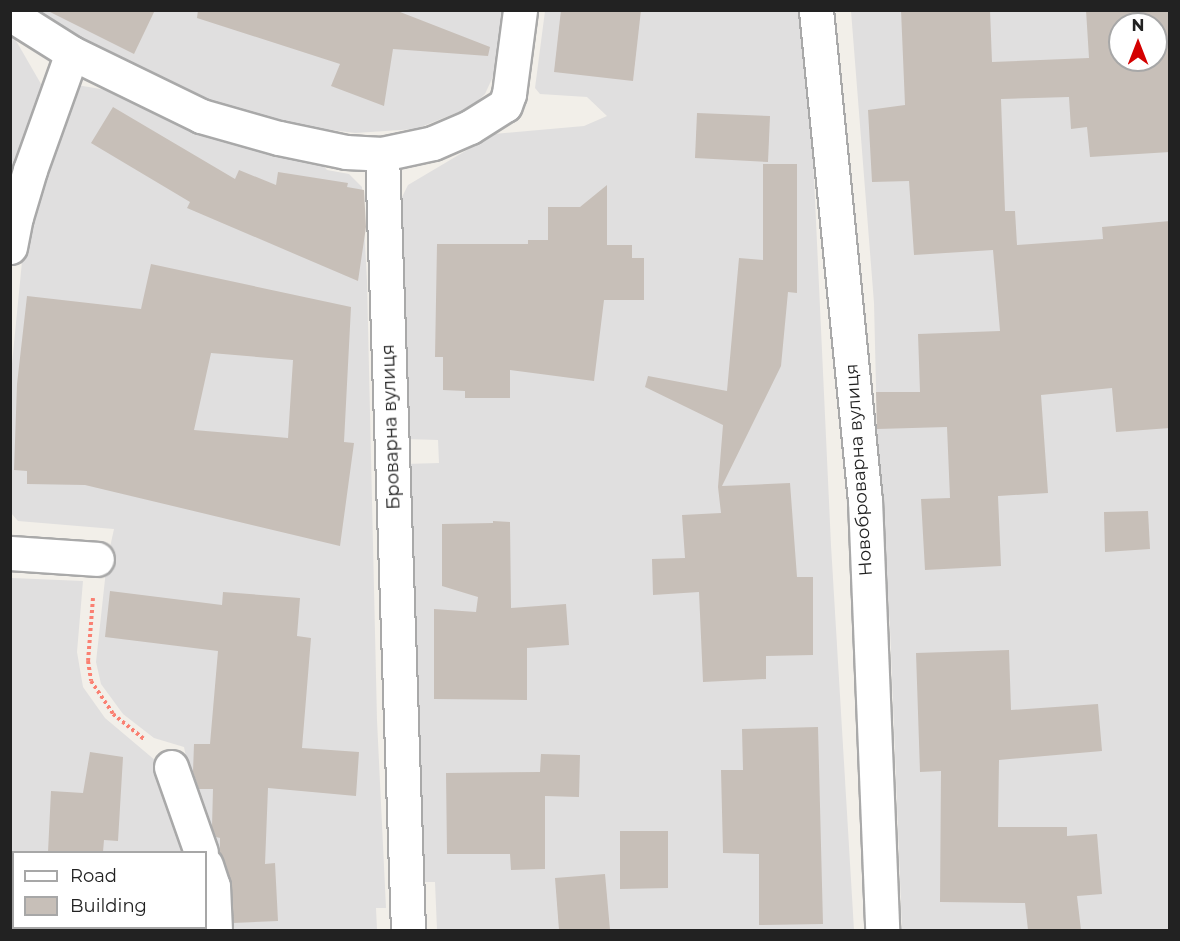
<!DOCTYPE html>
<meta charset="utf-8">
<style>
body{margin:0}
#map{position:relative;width:1180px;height:941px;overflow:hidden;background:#f2efe9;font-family:Montserrat,sans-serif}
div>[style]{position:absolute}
.residential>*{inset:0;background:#e0dfdf}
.building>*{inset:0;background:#c7bfb8}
.path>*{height:4px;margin-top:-2px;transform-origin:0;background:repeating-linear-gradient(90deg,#fa8072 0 3px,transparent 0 6px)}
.roads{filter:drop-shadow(2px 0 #a9a9a9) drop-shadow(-2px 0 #a9a9a9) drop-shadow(0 2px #a9a9a9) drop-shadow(0 -2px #a9a9a9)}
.minor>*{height:33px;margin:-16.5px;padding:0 16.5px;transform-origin:16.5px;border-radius:16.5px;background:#fff}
span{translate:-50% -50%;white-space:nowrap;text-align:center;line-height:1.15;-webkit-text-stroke:6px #fff;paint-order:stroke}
.street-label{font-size:18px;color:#222}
.frame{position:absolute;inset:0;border:12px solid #222;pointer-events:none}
.legend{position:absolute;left:12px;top:851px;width:195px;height:78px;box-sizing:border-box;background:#fff;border:2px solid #a7a7a7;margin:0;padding:8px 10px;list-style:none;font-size:18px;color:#222}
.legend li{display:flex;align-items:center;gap:12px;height:30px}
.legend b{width:30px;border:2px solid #a7a7a7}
.north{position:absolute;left:1108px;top:12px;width:60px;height:60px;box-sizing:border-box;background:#fff;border:2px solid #a7a7a7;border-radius:50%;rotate:0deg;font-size:16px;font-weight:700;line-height:24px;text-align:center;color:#222}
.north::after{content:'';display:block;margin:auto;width:21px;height:27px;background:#d40000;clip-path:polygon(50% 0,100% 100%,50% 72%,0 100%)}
</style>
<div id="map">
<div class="residential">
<i style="clip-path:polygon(31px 11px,505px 11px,496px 70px,485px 94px,471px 107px,416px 129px,355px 133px,292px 125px,192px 99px)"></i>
<i style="clip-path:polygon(545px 11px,798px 11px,811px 113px,831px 545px,854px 930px,437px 930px,435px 882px,421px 882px,405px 464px,439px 463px,438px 440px,405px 439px,401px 199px,408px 185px,494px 134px,584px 126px,607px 116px,587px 97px,540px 94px,535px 88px)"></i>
<i style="clip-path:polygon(evenodd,851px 11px,1169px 11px,1169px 930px,902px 930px,890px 628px,877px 429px,874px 303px,851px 11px,1120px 24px,1156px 24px,1156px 60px,1120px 60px,1120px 24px)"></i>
<i style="clip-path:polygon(11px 32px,41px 84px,38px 106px,11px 191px)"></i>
<i style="clip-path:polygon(77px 85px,112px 91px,170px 117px,269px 154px,322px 164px,327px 170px,349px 174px,362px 187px,367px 281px,377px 720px,386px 908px,376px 908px,377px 930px,221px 930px,184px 747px,154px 738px,123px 714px,101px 684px,96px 662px,107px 561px,114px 529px,18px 521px,11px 513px,11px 374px,25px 231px)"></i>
<i style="clip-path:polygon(12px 578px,83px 581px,77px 652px,83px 687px,105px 718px,156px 761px,180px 832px,183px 852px,14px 852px,14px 928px,193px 928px,193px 930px,11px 930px)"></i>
</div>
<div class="building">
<i style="clip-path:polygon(46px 10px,155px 10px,134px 54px)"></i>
<i style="clip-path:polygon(198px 10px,395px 10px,490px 47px,488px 56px,393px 49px,384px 106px,331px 86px,340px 64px,197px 18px)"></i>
<i style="clip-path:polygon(561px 10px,641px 10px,633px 81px,554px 72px)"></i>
<i style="clip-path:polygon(evenodd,901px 10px,990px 10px,992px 62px,1089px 58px,1086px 10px,1170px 10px,1170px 152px,1090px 157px,1087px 127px,1071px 129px,1069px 97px,1001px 99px,1005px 211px,1015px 211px,1017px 245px,1103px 239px,1102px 227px,1170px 221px,1170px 428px,1116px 432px,1112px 388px,1041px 395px,1048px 493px,998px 496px,1001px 566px,925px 570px,921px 499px,950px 498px,947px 427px,877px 429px,876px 392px,920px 392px,918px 334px,1000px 331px,993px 250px,914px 255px,909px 181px,872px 182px,868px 110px,905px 105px,901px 10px,1120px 24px,1156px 24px,1156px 60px,1120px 60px,1120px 24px)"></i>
<i style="clip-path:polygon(113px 107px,235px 179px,239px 170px,276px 185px,278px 172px,348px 183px,347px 187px,364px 190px,366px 227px,358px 281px,187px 208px,190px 202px,91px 143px)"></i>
<i style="clip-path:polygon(697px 113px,770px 116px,768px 162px,695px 158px)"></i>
<i style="clip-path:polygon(763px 164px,797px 164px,797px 293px,788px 292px,781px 366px,722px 486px,790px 483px,797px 577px,813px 577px,813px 655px,766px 656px,766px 679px,703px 682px,699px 592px,653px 595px,652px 559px,685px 558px,682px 515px,721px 513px,718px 487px,723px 425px,645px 387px,648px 376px,727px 391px,739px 258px,763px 260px)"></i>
<i style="clip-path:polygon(607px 185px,607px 245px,632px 245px,632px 258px,644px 258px,644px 300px,604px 300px,594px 381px,510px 370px,510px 398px,465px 398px,465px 391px,443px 390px,443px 357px,435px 357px,437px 244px,528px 244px,528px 240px,548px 240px,548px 207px,580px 207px)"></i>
<i style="clip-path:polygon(evenodd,151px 264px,351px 307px,344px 442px,354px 443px,340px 546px,85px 485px,27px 484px,27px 471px,14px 470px,17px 384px,27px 296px,141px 309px,151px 264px,211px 353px,293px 360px,288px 438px,194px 430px,211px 353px)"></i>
<i style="clip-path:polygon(1148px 511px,1150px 549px,1105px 552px,1104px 512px)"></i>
<i style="clip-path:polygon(493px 521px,510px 522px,511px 608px,566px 604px,569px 645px,527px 648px,527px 700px,434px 699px,434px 609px,476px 612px,478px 597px,442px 586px,442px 524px,493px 523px)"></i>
<i style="clip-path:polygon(110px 591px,222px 605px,223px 592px,300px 598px,297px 636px,311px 638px,302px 748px,359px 752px,356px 796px,268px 788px,265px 864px,275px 863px,278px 921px,233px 923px,231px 880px,220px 853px,220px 838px,216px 837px,212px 827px,213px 789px,199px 789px,193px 772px,194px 744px,210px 744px,218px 651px,105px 637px)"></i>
<i style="clip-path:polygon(1009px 650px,1011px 710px,1098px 704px,1102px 751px,999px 760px,998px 827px,1067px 827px,1067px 836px,1097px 834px,1102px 894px,1077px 896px,1081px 930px,1028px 930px,1025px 903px,940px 902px,941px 771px,920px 772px,916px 653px)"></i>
<i style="clip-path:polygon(818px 727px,823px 924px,759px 925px,759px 854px,723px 853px,721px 770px,743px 770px,742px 729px)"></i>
<i style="clip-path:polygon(90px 752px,123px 757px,118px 841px,104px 840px,103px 852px,48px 852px,51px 791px,83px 793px)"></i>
<i style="clip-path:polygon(541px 754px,580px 755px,579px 797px,545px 796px,545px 869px,511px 870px,510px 854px,447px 854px,446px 773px,540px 772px)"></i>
<i style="clip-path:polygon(620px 831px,668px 831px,668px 888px,620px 889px)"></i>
<i style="clip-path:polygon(605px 874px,610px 930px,559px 930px,555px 878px)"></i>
</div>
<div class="path">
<i style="left:93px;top:598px;width:63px;rotate:94.5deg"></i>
<i style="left:88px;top:661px;width:20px;rotate:81deg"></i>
<i style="left:91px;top:681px;width:40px;rotate:56deg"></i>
<i style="left:113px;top:714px;width:40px;rotate:39deg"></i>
</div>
<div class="roads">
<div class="minor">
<i style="left:816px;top:10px;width:492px;rotate:84.3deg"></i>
<i style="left:865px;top:500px;width:430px;rotate:87.7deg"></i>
<i style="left:10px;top:14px;width:73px;rotate:32.2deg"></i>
<i style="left:72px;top:53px;width:144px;rotate:26deg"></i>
<i style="left:201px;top:116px;width:81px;rotate:15.8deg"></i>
<i style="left:279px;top:138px;width:68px;rotate:11.8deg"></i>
<i style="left:346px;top:152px;width:36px;rotate:3deg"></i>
<i style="left:10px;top:247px;width:31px;rotate:-79deg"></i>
<i style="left:16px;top:217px;width:49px;rotate:-73.4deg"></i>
<i style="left:30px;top:170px;width:124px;rotate:-70.3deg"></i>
<i style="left:10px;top:553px;width:87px;rotate:3.9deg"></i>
<i style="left:171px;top:767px;width:90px;rotate:70.6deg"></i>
<i style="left:206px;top:865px;width:22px;rotate:72deg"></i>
<i style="left:213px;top:886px;width:44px;rotate:87.4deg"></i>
<i style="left:408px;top:930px;width:776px;rotate:-91.92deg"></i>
<i style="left:382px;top:154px;width:52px;rotate:-12.2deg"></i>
<i style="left:433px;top:143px;width:40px;rotate:-23.4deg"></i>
<i style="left:470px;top:127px;width:41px;rotate:-32.2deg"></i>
<i style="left:505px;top:105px;width:12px;rotate:-70deg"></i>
<i style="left:509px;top:94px;width:85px;rotate:-82.5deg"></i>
</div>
</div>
<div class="street-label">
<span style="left:391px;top:427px;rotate:-92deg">Броварна вулиця</span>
<span style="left:859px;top:470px;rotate:-94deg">Новоброварна вулиця</span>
</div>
<div class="frame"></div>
<ul class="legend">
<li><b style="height:8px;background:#fff"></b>Road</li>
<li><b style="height:16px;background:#c7bfb8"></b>Building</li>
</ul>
<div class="north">N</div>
</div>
